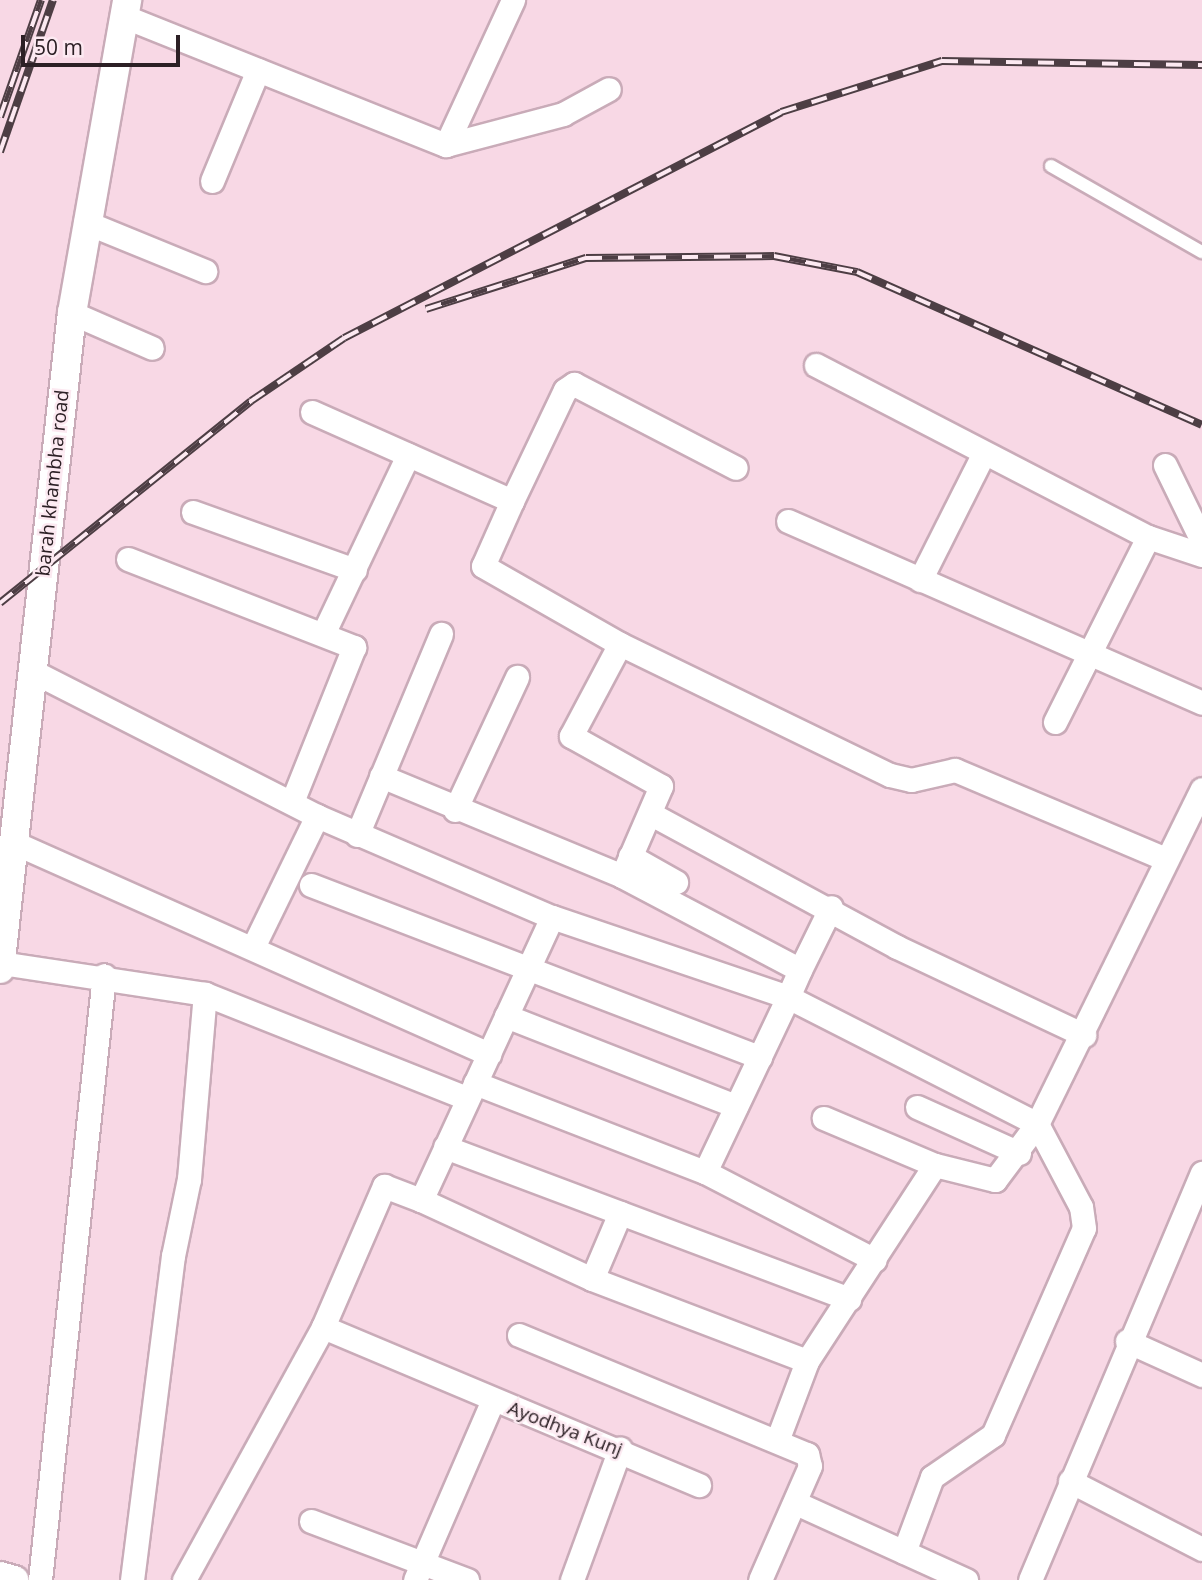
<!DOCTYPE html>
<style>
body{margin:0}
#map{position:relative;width:1202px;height:1580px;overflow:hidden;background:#f8d8e5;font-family:"Open Sans",sans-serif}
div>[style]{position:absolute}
.roads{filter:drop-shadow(2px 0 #c9abb8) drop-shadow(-2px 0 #c9abb8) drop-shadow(0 2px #c9abb8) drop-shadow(0 -2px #c9abb8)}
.service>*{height:12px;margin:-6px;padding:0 6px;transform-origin:6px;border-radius:6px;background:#fff}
.minor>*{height:23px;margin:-11.5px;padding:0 11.5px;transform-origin:11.5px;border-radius:11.5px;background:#fff}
.tertiary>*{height:28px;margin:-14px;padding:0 14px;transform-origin:14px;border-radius:14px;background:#fff}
.rail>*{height:8px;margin-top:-4px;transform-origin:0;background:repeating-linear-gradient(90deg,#fce9f1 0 16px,#4d3e44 0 32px);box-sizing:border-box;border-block:2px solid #4d3e44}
span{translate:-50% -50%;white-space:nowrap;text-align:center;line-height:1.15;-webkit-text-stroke:5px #fce9f1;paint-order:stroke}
.street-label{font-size:19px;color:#2c2025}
.scale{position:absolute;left:21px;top:35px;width:159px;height:32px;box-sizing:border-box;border:4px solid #2c2025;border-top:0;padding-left:9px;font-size:21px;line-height:24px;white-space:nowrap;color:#2c2025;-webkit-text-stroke:5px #fce9f1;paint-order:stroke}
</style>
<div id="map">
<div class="roads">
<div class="service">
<i style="left:1051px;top:166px;width:174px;rotate:29.7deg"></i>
</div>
<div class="minor">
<i style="left:123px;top:16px;width:348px;rotate:21.8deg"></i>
<i style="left:446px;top:145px;width:121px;rotate:-14.8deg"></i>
<i style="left:563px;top:114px;width:52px;rotate:-28.5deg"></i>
<i style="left:446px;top:145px;width:160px;rotate:-65.2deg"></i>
<i style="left:212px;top:181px;width:120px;rotate:-67.5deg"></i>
<i style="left:85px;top:222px;width:130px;rotate:22.2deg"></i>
<i style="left:72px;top:313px;width:87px;rotate:23.6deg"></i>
<i style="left:816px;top:365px;width:374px;rotate:27.4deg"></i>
<i style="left:1148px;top:537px;width:57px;rotate:18.4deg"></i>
<i style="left:312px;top:412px;width:219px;rotate:24deg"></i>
<i style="left:512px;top:501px;width:123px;rotate:-64.5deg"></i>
<i style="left:565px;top:390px;width:11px;rotate:-34deg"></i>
<i style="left:574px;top:384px;width:182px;rotate:27.4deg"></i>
<i style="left:1165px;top:465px;width:85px;rotate:64deg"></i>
<i style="left:512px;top:501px;width:71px;rotate:114deg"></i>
<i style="left:483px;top:566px;width:158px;rotate:29.7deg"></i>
<i style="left:620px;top:644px;width:300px;rotate:25.9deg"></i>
<i style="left:890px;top:775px;width:22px;rotate:13deg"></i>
<i style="left:911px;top:780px;width:45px;rotate:-12.8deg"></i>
<i style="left:955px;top:770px;width:229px;rotate:22.9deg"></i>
<i style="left:193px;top:512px;width:172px;rotate:19.7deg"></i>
<i style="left:788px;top:521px;width:452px;rotate:23.7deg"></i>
<i style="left:128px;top:559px;width:243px;rotate:21.3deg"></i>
<i style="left:354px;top:647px;width:167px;rotate:111.8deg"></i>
<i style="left:920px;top:580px;width:142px;rotate:-63.3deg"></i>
<i style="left:324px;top:632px;width:196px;rotate:-64.6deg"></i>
<i style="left:34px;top:672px;width:318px;rotate:27deg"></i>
<i style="left:317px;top:816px;width:146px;rotate:116deg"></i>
<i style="left:1055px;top:722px;width:207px;rotate:-63.3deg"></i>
<i style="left:381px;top:776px;width:261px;rotate:22.5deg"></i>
<i style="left:622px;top:876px;width:98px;rotate:-66.6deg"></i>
<i style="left:661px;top:786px;width:103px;rotate:-150.9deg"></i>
<i style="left:571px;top:736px;width:104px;rotate:-62deg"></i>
<i style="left:455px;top:810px;width:147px;rotate:-65deg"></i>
<i style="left:651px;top:814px;width:280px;rotate:28.4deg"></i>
<i style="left:897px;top:947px;width:207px;rotate:25.2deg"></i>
<i style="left:317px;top:816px;width:256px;rotate:23.3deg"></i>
<i style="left:552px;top:917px;width:249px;rotate:18.7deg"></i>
<i style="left:788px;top:997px;width:30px;rotate:-66deg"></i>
<i style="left:357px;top:835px;width:218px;rotate:-67.3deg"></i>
<i style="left:17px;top:844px;width:517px;rotate:23.99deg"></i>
<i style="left:630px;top:856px;width:53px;rotate:29.5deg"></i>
<i style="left:622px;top:876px;width:201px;rotate:27.8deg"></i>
<i style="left:800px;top:970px;width:70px;rotate:-63.8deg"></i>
<i style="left:311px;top:885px;width:481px;rotate:21deg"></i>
<i style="left:552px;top:917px;width:312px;rotate:114.8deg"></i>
<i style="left:421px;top:1200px;width:188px;rotate:24.8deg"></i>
<i style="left:592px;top:1279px;width:72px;rotate:-67deg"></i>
<i style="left:1px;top:963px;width:206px;rotate:8.6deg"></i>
<i style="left:205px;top:994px;width:282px;rotate:21.7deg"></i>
<i style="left:506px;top:1016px;width:247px;rotate:21.4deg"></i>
<i style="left:475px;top:1083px;width:247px;rotate:21.2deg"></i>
<i style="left:705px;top:1172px;width:191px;rotate:27.4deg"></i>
<i style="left:917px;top:1107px;width:112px;rotate:24.3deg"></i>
<i style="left:445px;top:1147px;width:432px;rotate:20.6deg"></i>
<i style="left:935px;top:1165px;width:62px;rotate:14deg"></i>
<i style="left:995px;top:1180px;width:70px;rotate:-53.1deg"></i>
<i style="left:705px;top:1172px;width:194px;rotate:-64.6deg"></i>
<i style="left:788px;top:997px;width:280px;rotate:27deg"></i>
<i style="left:1037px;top:1124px;width:373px;rotate:-63.8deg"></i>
<i style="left:592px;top:1279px;width:230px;rotate:20.9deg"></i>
<i style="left:323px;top:1327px;width:408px;rotate:22.8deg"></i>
<i style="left:519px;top:1335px;width:312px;rotate:22.5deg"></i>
<i style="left:807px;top:1454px;width:12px;rotate:76deg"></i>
<i style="left:810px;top:1466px;width:124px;rotate:113.7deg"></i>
<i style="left:1127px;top:1341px;width:82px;rotate:24.4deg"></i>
<i style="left:777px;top:1441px;width:85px;rotate:-69.4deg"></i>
<i style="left:807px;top:1361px;width:234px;rotate:-56.9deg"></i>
<i style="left:935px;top:1165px;width:121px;rotate:-157.1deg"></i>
<i style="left:1070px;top:1481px;width:148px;rotate:27.3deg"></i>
<i style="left:796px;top:1503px;width:187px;rotate:24.4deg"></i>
<i style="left:311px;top:1521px;width:167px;rotate:20.7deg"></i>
<i style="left:904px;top:1552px;width:80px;rotate:-69.5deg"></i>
<i style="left:932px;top:1477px;width:74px;rotate:-34.5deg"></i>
<i style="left:993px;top:1435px;width:226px;rotate:-66.3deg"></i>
<i style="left:1084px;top:1228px;width:21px;rotate:-98deg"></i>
<i style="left:1081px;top:1207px;width:94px;rotate:-117.9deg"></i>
<i style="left:40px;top:1580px;width:608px;rotate:-83.96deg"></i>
<i style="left:132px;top:1580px;width:327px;rotate:-82.8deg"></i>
<i style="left:173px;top:1256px;width:79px;rotate:-78.3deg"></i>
<i style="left:189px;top:1179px;width:186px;rotate:-85.1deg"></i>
<i style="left:184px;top:1580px;width:289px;rotate:-61.2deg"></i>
<i style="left:323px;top:1327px;width:154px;rotate:-66.6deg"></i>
<i style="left:384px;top:1186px;width:40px;rotate:21deg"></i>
<i style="left:415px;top:1580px;width:194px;rotate:-66.6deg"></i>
<i style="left:572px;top:1580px;width:140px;rotate:-69.9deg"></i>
<i style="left:1030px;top:1580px;width:442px;rotate:-67.1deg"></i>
</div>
<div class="tertiary">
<i style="left:0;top:969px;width:660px;rotate:-83.74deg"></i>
<i style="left:72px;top:313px;width:318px;rotate:-80deg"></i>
<i style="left:0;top:1576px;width:15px;rotate:16deg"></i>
</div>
</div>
<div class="rail">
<i style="left:0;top:117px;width:124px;rotate:-70.7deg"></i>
<i style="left:0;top:152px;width:161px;rotate:-70.8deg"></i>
<i style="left:426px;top:309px;width:168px;rotate:-17.7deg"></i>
<i style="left:586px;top:258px;width:188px;rotate:-0.6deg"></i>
<i style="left:774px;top:256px;width:85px;rotate:10.9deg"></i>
<i style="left:857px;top:272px;width:377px;rotate:23.9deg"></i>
<i style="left:0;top:603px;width:322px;rotate:-38.8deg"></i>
<i style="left:251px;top:401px;width:112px;rotate:-34.1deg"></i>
<i style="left:344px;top:338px;width:492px;rotate:-27.3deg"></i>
<i style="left:781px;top:112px;width:169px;rotate:-17.6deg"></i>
<i style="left:942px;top:61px;width:260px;rotate:0.9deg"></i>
</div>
<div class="street-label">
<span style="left:53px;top:483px;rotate:-84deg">barah khambha road</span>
<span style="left:565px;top:1429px;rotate:21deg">Ayodhya Kunj</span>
</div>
<div class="scale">50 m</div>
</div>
